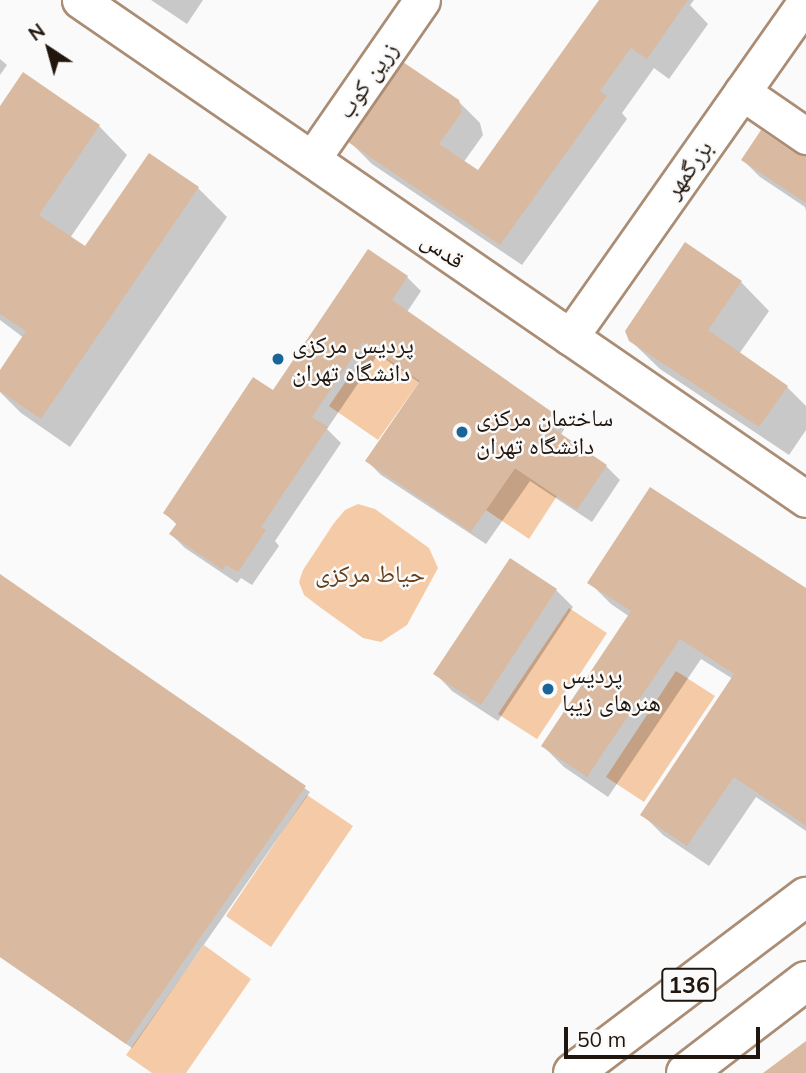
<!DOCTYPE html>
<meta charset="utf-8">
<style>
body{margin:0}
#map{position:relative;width:806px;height:1073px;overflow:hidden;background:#fafafa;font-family:Mulish,"Noto Naskh Arabic",sans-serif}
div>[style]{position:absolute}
.green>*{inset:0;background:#f5caa6}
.shadow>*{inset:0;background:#0003}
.building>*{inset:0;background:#d9baa0}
.roads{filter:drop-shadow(2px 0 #aa8d74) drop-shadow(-2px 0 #aa8d74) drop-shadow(0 2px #aa8d74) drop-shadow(0 -2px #aa8d74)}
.minor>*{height:35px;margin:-17.5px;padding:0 17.5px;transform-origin:17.5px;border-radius:17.5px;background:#fff}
.major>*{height:38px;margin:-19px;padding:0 19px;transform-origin:19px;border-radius:19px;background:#fff}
.dots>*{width:19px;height:19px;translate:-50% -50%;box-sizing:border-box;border:4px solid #fafafa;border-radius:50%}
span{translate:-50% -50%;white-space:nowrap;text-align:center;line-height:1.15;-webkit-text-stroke:5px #fafafa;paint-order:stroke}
.shield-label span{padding:2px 5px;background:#fafafa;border:2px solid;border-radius:5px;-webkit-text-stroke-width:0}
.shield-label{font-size:23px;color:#21160d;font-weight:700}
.street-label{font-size:24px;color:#21160d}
.poi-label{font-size:24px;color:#21160d}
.left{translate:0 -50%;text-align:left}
.park-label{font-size:24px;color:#653e18}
.north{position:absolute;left:14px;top:14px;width:70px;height:70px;-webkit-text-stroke:5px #fafafa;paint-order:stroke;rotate:324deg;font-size:19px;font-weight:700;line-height:28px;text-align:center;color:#21160d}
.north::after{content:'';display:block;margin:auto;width:24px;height:32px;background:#21160d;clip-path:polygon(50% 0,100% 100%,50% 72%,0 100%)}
.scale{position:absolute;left:564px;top:1027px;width:196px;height:32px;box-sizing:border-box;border:4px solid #21160d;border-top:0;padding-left:9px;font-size:21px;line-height:24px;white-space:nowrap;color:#21160d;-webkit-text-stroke:5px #fafafa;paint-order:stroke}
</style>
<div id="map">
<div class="green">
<i style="clip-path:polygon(370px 346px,420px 381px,378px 440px,329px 406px)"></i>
<i style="clip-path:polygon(515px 468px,557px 496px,529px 539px,486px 510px)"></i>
<i style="clip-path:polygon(358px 504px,375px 509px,429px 548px,438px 568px,407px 625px,381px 642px,363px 638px,321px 608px,304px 595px,299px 582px,303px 570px,334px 523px,345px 510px)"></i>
<i style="clip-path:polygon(569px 608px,607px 633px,537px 739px,498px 714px)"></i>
<i style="clip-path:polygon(676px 671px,715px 696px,644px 802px,606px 777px)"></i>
<i style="clip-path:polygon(307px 795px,353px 826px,271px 947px,226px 916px)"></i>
<i style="clip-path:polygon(204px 945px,251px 979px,186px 1073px,152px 1073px,126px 1055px)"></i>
</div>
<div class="shadow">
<i style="clip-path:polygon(151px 0,203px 0,187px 24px)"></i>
<i style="clip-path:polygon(601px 0,694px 0,690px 5px,708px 24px,669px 79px,654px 68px,622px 113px,627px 119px,522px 265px,372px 164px,350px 142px,458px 101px,480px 123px,483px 135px,463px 163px,478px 173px)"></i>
<i style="clip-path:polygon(0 59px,7px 65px,0 75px)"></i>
<i style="clip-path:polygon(0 109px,99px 126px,127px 155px,70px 238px,85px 248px,149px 155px,198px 188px,227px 217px,70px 447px,21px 413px,0 392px,0 373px,24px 338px,0 320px)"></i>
<i style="clip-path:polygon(743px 160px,806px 160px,806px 211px,805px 207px,760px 177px)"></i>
<i style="clip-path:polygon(407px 277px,421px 291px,407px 312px,551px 413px,565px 428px,560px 436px,606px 466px,620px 480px,592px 522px,530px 481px,486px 544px,381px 475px,367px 461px,420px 383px,378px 354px,327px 429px,341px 443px,275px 541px,279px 546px,252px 585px,241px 578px,237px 583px,185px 548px,171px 534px,177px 525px,165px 513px,273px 393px)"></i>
<i style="clip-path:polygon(741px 282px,769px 311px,739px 354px,787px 387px,806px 406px,806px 430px,789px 455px,660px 369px,630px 340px)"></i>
<i style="clip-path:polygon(0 576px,310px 792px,132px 1048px,0 957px)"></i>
<i style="clip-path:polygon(590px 583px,806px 590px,806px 831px,756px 797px,709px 866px,663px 835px,642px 814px,733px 679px,701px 659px,608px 797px,564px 767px,543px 746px,630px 617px,611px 604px)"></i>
<i style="clip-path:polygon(556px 590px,573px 607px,498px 721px,452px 691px,436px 674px)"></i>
</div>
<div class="building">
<i style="clip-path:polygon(599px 0,688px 0,647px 59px,631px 48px,600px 91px,607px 96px,500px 245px,348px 142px,403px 62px,459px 100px,462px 112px,439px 144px,478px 170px)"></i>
<i style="clip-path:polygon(23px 72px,100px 125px,39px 215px,85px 246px,149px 153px,199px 187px,41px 419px,0 391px,0 370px,26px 331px,0 314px,0 106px)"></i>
<i style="clip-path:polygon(761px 130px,795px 153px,806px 156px,806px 203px,741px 160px)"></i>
<i style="clip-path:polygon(685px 242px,742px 281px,708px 330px,788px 386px,759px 427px,629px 341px,625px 331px)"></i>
<i style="clip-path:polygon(368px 249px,408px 276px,392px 300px,552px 412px,545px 423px,607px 465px,577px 510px,515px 468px,471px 532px,365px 461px,420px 381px,363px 342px,312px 417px,328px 427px,261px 527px,266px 530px,238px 572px,226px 565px,223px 570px,169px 534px,177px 523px,163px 513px,253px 377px,273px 390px)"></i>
<i style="clip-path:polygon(650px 487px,806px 588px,806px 826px,734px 777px,687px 846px,640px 815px,734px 674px,680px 639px,587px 777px,541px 746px,631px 611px,587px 583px)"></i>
<i style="clip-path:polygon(510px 558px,557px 589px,481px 705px,433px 674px)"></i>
<i style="clip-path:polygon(0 574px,306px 786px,126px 1044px,0 957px)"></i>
<i style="clip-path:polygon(806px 1041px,806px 1073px,763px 1073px)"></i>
</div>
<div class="roads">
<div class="minor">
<i style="left:80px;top:0;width:881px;rotate:34.5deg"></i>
<i style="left:742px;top:92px;width:78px;rotate:34.5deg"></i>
<i style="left:312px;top:159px;width:193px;rotate:-55.3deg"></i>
<i style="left:570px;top:337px;width:411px;rotate:-54.9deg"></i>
</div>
<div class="major">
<i style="left:573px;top:1073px;width:292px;rotate:-37.1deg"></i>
<i style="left:686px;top:1073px;width:151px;rotate:-37.5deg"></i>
</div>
</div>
<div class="dots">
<i style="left:278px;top:359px;background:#196598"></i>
<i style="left:462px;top:432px;background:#196598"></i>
<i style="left:548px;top:689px;background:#196598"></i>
</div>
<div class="shield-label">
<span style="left:689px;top:985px">136</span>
</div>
<div class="street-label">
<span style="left:367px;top:80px;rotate:-55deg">زرین کوب</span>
<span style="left:688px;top:169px;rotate:-55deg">بزرگمهر</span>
<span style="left:443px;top:250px;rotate:35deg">قدس</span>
</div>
<div class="poi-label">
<span class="left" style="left:292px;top:359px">پردیس مرکزی<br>دانشگاه‌ تهران</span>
<span class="left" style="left:476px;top:432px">ساختمان مرکزی<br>دانشگاه تهران</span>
<span class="left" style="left:562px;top:689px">پردیس<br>هنرهای زیبا</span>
</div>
<div class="park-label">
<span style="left:370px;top:574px">حیاط مرکزی</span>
</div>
<div class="north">N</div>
<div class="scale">50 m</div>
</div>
